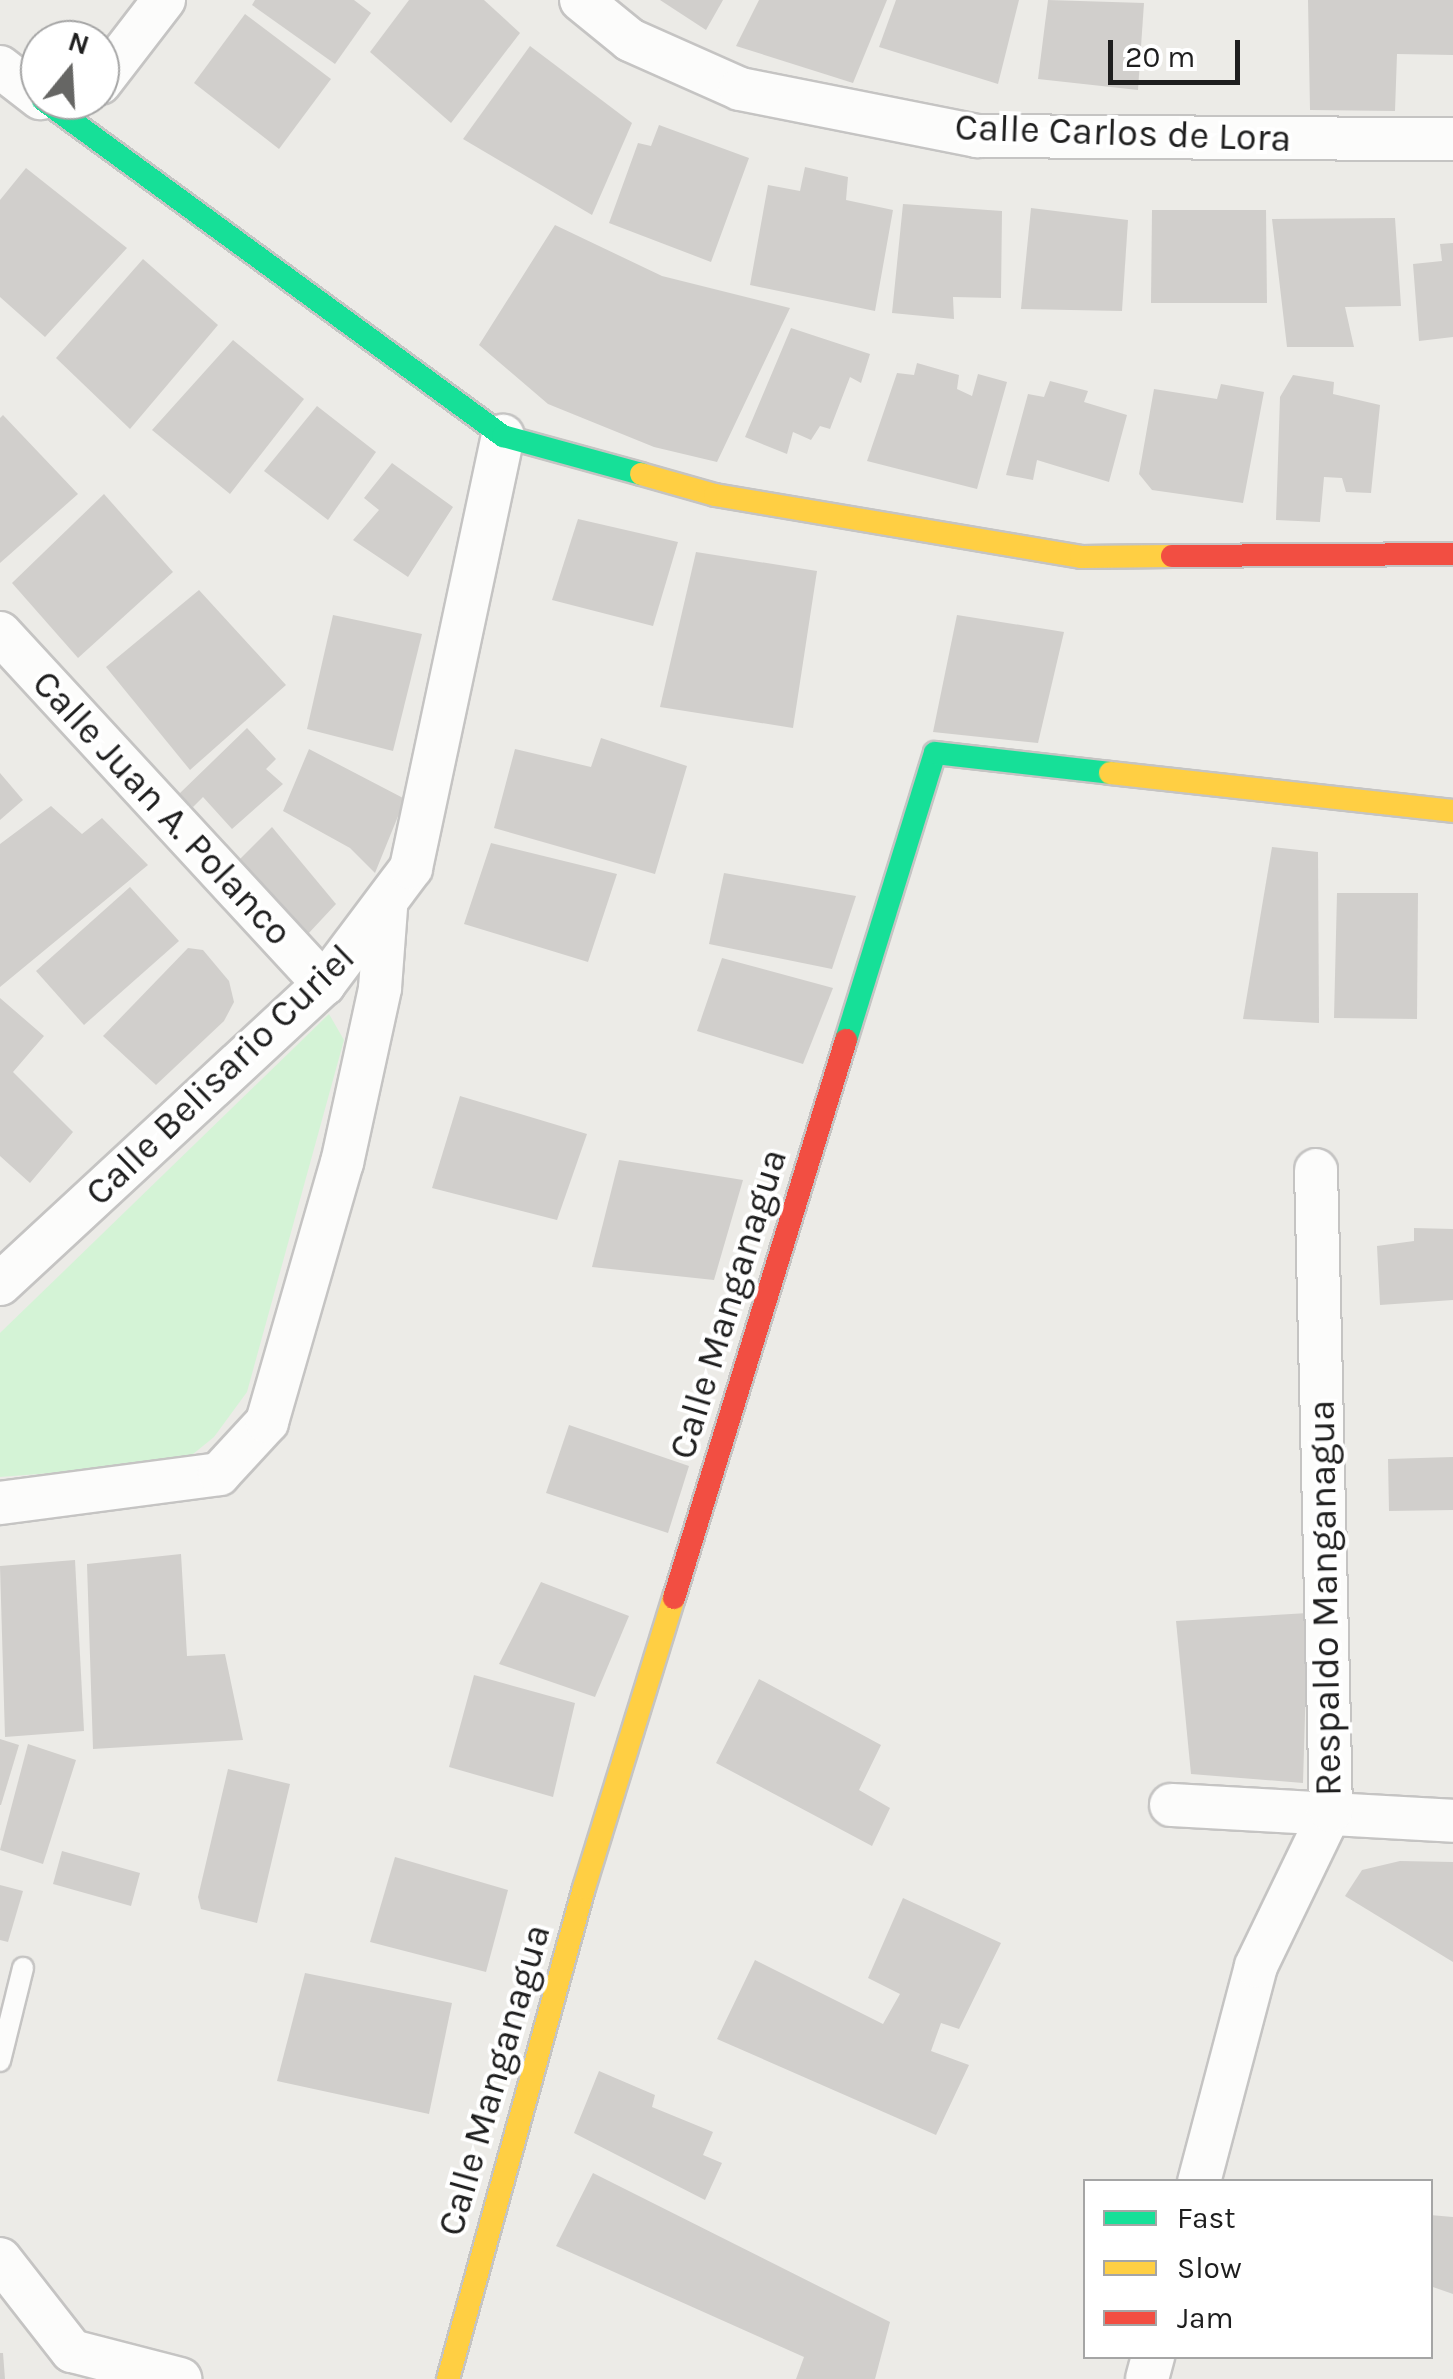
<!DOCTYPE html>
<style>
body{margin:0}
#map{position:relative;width:1453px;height:2379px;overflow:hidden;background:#ecebe7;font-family:Karla,sans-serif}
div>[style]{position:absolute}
.park>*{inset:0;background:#d4f3d6}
.building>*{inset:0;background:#d1cfcc}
.roads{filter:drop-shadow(2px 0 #c5c4c3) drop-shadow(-2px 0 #c5c4c3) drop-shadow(0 2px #c5c4c3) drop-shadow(0 -2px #c5c4c3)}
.lane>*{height:20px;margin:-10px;padding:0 10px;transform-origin:10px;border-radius:10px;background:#fcfcfb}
.street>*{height:42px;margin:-21px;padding:0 21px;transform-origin:21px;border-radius:21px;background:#fcfcfb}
.fast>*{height:22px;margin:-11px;padding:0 11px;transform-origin:11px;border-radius:11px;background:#16e098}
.slow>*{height:22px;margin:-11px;padding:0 11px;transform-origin:11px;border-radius:11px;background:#ffcf43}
.jam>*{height:22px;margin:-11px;padding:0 11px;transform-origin:11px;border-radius:11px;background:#f24e42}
span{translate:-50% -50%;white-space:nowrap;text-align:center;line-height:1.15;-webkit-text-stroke:8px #fff;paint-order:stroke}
.street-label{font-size:38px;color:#1e1e1e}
.legend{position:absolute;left:1083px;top:2179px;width:350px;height:180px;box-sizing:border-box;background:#fff;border:2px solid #a5a5a5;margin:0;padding:12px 18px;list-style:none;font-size:30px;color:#1e1e1e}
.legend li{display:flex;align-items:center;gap:20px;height:50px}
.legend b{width:50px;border:2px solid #a5a5a5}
.north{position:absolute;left:20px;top:20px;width:100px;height:100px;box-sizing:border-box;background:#fff;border:2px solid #a5a5a5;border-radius:50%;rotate:18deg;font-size:28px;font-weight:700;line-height:40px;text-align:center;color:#1e1e1e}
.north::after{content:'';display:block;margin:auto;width:35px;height:45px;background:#666664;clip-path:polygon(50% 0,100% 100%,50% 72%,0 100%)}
.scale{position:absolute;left:1108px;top:40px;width:132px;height:45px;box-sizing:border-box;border:5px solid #1e1e1e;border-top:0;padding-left:12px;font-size:30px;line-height:35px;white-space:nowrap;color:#1e1e1e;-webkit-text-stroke:8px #fff;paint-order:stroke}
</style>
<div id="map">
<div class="park">
<i style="clip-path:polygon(329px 1014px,344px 1040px,247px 1392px,214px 1437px,182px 1463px,0 1477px,0 1333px)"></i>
</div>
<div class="building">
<i style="clip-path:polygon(255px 0,354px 0,371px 13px,335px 64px,252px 5px)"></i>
<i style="clip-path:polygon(409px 0,484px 0,520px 33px,451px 123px,370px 52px)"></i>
<i style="clip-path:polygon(660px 0,723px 0,706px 30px)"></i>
<i style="clip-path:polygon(759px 0,887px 0,853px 83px,736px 46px)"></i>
<i style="clip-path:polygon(896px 0,1019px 0,998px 84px,879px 47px)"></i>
<i style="clip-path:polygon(1048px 0,1144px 3px,1138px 90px,1038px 79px)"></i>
<i style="clip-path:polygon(1308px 0,1453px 0,1453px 55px,1397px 54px,1395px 111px,1310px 110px)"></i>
<i style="clip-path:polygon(245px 14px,331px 79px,279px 149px,194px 83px)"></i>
<i style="clip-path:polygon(530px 46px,632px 123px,592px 215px,463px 139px)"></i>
<i style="clip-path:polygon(659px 125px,749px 158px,711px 262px,609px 223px,638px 143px,651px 146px)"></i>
<i style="clip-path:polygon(805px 167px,848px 177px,846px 200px,893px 210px,875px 311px,750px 285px,768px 185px,800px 191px)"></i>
<i style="clip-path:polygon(26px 168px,127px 248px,45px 337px,0 297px,0 200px)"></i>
<i style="clip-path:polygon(903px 204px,1002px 211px,1001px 298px,953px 297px,954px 319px,892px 313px)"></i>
<i style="clip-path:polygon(1031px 208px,1128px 220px,1122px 311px,1021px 309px)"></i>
<i style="clip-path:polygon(1152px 210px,1266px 210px,1267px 303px,1151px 303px)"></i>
<i style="clip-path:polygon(1395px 218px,1401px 306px,1345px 307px,1354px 347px,1287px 347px,1272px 219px)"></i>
<i style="clip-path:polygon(555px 225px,662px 276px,790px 308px,717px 462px,654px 447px,548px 404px,479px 345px)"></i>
<i style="clip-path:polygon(1453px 243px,1453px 337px,1419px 341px,1413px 264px,1442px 261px,1440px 244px)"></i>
<i style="clip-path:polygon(143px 259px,218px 325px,130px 429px,56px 358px)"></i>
<i style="clip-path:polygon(791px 328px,870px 354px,861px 383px,850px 377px,830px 429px,820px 426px,811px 440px,793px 432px,787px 454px,745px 437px)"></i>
<i style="clip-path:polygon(233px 340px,304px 399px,230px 494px,152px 430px)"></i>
<i style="clip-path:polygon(917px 363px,959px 375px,957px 389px,972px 396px,978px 374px,1007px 382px,977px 489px,867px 461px,897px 373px,914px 375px)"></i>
<i style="clip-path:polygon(1293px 375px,1334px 382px,1333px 394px,1380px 405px,1371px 493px,1346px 492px,1342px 478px,1324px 477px,1320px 522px,1276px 520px,1280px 397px)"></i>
<i style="clip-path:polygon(1050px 381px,1088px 391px,1084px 402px,1127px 415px,1109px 482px,1037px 460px,1033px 480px,1006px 475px,1028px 394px,1044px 397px)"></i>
<i style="clip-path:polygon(1221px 384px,1264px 392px,1243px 503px,1152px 490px,1139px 474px,1154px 389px,1217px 399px)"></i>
<i style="clip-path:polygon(317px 406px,376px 452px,328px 520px,264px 471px)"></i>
<i style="clip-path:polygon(3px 415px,78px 494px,0 563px,0 418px)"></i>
<i style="clip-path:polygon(392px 463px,453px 507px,408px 577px,353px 540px,379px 510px,364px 498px)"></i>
<i style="clip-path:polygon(104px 494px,173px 572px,78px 658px,12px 583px)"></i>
<i style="clip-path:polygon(578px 519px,678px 542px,653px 626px,552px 600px)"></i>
<i style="clip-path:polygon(696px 552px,817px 571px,793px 728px,660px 707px)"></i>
<i style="clip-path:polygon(199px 590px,286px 685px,190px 770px,106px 667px)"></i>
<i style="clip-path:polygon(333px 615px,422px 634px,393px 751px,307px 729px)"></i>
<i style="clip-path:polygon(957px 615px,1064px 632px,1038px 743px,933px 732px)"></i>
<i style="clip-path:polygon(247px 728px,276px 759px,266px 769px,283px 784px,232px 829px,203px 797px,193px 807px,179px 794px)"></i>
<i style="clip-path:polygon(601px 738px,687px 766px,655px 874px,494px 828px,515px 749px,591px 767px)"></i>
<i style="clip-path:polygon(309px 749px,405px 799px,375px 873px,350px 848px,283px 811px)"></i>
<i style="clip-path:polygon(0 773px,23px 800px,0 820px)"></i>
<i style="clip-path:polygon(51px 806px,82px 834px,102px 818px,148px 865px,0 987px,0 844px)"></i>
<i style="clip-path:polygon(272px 827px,336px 904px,307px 935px,234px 865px)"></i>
<i style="clip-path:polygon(491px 843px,617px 874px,588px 962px,464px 924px)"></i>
<i style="clip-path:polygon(1272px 847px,1318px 852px,1319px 1023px,1243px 1019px)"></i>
<i style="clip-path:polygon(724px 873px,856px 896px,832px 969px,709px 944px)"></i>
<i style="clip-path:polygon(130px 887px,179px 941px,84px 1025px,36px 971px)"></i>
<i style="clip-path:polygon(1337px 893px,1418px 893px,1417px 1019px,1334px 1018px)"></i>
<i style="clip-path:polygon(188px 948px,203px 950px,229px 981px,234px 1002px,224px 1021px,156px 1085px,103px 1036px)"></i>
<i style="clip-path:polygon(722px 958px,833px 988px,803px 1064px,697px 1031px)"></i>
<i style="clip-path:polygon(0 998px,44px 1036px,13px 1072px,73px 1132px,30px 1183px,0 1156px)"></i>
<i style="clip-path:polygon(460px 1096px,587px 1134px,557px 1220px,432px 1188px)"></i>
<i style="clip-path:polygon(619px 1160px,743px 1180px,714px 1280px,592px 1267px)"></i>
<i style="clip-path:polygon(1414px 1228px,1453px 1229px,1453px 1300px,1380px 1305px,1377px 1246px,1414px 1241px)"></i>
<i style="clip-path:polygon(569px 1425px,689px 1466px,668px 1533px,546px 1493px)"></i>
<i style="clip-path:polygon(1453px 1457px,1453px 1510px,1389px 1511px,1388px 1459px)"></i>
<i style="clip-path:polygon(181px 1554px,187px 1656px,225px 1654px,243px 1740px,93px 1749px,87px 1564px)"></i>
<i style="clip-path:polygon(75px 1560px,84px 1731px,5px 1737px,0 1566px)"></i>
<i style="clip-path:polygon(541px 1582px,629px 1616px,595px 1697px,499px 1664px)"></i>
<i style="clip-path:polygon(1308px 1613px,1303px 1783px,1191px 1774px,1176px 1621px)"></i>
<i style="clip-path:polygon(474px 1675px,575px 1703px,553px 1797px,449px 1767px)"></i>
<i style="clip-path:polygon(759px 1679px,881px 1745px,859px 1790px,890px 1808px,872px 1846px,716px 1763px)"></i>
<i style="clip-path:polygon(0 1739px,19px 1745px,1px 1805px,0 1805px)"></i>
<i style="clip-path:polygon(28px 1744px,76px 1760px,43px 1864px,0 1850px)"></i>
<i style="clip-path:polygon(228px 1769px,290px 1784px,257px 1923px,201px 1909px,198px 1897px)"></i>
<i style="clip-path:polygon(62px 1851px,140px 1873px,131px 1906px,53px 1884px)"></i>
<i style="clip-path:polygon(395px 1857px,508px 1890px,486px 1972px,370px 1942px)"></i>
<i style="clip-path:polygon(1400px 1861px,1453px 1862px,1453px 1962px,1345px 1896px,1362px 1870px)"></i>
<i style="clip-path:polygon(0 1885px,23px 1891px,8px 1942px,0 1940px)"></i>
<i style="clip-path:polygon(903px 1898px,1001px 1943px,959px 2029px,941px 2023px,931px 2051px,969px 2065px,936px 2135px,717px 2039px,755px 1960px,883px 2024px,900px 1994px,868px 1978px)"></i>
<i style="clip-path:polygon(305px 1973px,452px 2003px,429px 2114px,277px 2081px)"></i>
<i style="clip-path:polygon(599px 2071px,655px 2095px,652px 2107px,713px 2132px,703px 2155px,722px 2163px,705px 2200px,574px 2133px)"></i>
<i style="clip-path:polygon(593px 2173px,890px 2322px,875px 2379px,796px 2379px,804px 2357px,556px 2246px)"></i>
<i style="clip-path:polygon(1430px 2215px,1453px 2217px,1453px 2294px,1430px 2286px)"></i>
<i style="clip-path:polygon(0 2353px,3px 2353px,5px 2379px,0 2379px)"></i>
</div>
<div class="roads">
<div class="lane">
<i style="left:0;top:2061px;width:96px;rotate:-76.1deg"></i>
</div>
<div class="street">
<i style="left:581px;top:0;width:63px;rotate:39.2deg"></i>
<i style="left:630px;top:40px;width:120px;rotate:24deg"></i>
<i style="left:740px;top:89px;width:242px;rotate:11.2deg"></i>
<i style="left:977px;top:136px;width:476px;rotate:0.4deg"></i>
<i style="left:0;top:67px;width:51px;rotate:37.8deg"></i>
<i style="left:100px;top:83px;width:105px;rotate:-52.4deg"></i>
<i style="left:0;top:633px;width:478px;rotate:47.3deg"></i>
<i style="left:0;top:1284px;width:442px;rotate:-42.8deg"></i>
<i style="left:324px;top:984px;width:145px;rotate:-53.1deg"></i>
<i style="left:411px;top:868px;width:442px;rotate:-78deg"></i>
<i style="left:0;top:1503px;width:221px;rotate:-7.5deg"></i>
<i style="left:219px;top:1474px;width:71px;rotate:-47.3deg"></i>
<i style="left:267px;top:1422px;width:270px;rotate:-73.9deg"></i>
<i style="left:342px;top:1163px;width:179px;rotate:-77.7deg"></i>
<i style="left:380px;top:988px;width:80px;rotate:-85.7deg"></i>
<i style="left:1171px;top:1805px;width:282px;rotate:3.2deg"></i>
<i style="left:1199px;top:2182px;width:223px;rotate:-75.2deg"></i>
<i style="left:1256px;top:1966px;width:172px;rotate:-64.2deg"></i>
<i style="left:1331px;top:1811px;width:641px;rotate:-91.34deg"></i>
<i style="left:0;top:2259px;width:117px;rotate:52deg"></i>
<i style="left:72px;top:2351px;width:112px;rotate:14.5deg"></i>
<i style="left:1147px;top:2379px;width:24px;rotate:-75deg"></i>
</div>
<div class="fast">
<i style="left:43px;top:100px;width:570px;rotate:36.15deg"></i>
<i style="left:503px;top:436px;width:143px;rotate:15.4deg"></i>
<i style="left:846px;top:1040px;width:300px;rotate:-72.8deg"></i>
<i style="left:935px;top:753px;width:176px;rotate:6.5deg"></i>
</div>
<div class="slow">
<i style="left:641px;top:474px;width:77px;rotate:15.8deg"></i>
<i style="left:715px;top:495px;width:371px;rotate:9.6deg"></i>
<i style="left:1081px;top:557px;width:91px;rotate:-0.6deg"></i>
<i style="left:1110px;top:773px;width:345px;rotate:6.3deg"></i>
<i style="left:448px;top:2379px;width:509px;rotate:-74.52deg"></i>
<i style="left:584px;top:1888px;width:304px;rotate:-72.8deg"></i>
</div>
<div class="jam">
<i style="left:1172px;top:556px;width:281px;rotate:-0.4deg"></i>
<i style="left:674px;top:1598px;width:584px;rotate:-72.87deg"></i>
</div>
</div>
<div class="street-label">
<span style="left:1123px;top:133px;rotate:2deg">Calle Carlos de Lora</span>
<span style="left:162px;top:808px;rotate:47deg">Calle Juan A. Polanco</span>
<span style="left:220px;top:1075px;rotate:-44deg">Calle Belisario Curiel</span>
<span style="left:728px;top:1304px;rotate:-73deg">Calle Manganagua</span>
<span style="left:1325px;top:1598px;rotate:-91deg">Respaldo Manganagua</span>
<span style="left:494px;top:2080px;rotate:-74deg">Calle Manganagua</span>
</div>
<ul class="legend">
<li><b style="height:12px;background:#16e098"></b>Fast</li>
<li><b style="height:12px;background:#ffcf43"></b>Slow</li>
<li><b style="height:12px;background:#f24e42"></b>Jam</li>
</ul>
<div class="north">N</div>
<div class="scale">20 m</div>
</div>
